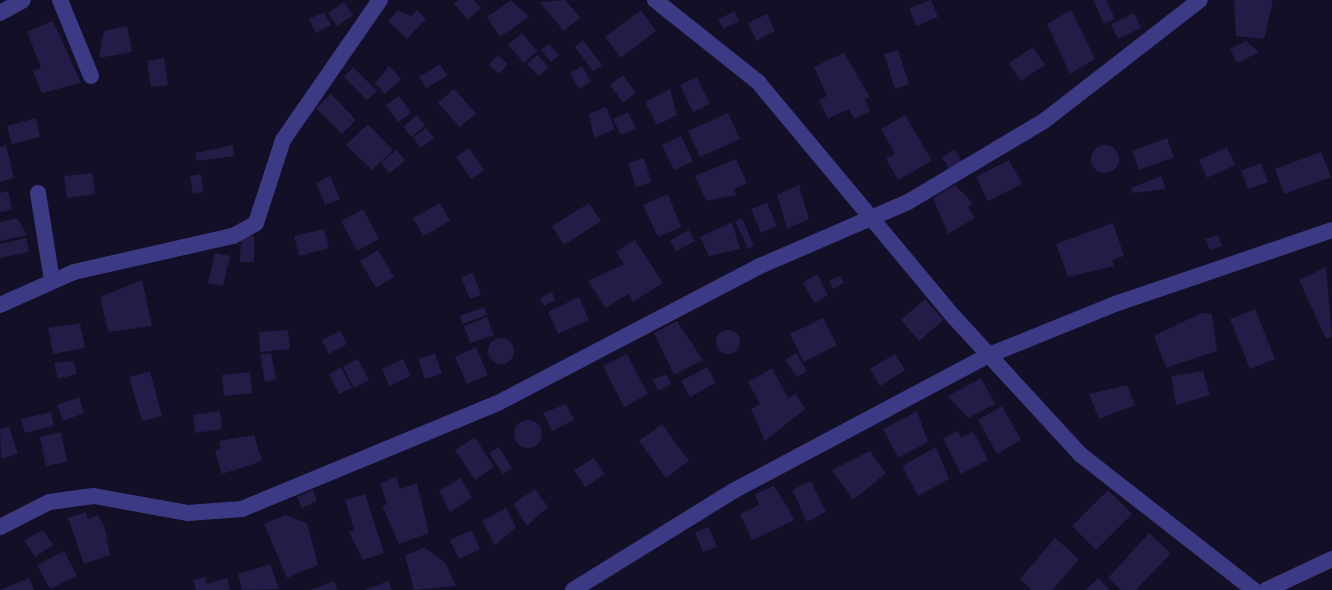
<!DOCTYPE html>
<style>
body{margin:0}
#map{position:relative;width:1332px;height:590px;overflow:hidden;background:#130f26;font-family:Cabin,sans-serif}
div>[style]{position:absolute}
.building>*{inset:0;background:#241b47}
.round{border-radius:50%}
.street>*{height:16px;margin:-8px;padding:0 8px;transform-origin:8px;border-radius:8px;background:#3d3a85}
span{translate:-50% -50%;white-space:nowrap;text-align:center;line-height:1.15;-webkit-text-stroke:5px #130f26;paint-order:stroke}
</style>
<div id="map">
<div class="building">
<i style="clip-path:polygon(458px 0,474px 0,481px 8px,468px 20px,454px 4px)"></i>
<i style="clip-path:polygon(511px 0,529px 17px,500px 37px,487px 17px)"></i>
<i style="clip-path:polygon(565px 0,580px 17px,564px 31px,539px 2px)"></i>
<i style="clip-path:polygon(931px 0,938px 17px,916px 26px,909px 8px)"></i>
<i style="clip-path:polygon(1093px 0,1106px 0,1115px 19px,1104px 24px)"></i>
<i style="clip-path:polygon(1234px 0,1273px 0,1264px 39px,1236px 36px)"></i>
<i style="clip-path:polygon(344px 2px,353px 15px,337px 26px,328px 13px)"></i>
<i style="clip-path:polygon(398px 10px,411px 16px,417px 10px,426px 19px,407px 39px,388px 21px)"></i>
<i style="clip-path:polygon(641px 10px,656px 31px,621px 58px,605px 37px)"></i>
<i style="clip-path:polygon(1071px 10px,1095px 59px,1070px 74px,1047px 24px)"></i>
<i style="clip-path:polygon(734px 11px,739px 21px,723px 29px,718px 20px)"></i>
<i style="clip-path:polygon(324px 12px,331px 25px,316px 33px,309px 19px)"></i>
<i style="clip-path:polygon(1134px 13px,1141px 28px,1118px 39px,1111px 24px)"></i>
<i style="clip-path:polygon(767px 14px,775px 31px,756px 41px,748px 23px)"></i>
<i style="clip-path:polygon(53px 21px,81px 83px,42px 93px,33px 71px,41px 68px,27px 32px)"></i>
<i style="clip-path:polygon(127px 26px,132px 52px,99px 58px,104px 31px)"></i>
<i style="clip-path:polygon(522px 33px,537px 51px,524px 63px,508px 45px)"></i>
<i style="clip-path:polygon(583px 40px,602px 65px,593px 71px,575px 47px)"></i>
<i style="clip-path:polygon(1246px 41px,1259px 52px,1237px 63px,1230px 49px)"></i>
<i style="clip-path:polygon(549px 44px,559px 55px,551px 62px,541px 50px)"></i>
<i style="clip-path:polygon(1033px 47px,1045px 65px,1021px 81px,1009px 63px)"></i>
<i style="clip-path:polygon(898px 50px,909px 84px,895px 89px,884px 54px)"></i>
<i style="clip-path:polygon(844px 53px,870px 97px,865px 99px,870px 111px,854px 119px,849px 109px,828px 119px,819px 100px,827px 96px,814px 67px)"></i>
<i style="clip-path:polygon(498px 55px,508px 64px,499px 74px,489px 65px)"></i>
<i style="clip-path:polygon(537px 55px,549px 67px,539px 76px,527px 64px)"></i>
<i style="clip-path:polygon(164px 58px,168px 85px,151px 87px,147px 61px)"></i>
<i style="clip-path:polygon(440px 64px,447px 76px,426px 88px,419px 77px)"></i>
<i style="clip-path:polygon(389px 66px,401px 79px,385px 94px,375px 83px)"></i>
<i style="clip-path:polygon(582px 66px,591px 82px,579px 89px,570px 73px)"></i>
<i style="clip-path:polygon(353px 67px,377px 91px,367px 100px,344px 77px)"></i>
<i style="clip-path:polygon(623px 75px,636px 93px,623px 103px,610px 85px)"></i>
<i style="clip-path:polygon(697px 77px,710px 104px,693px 112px,680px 85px)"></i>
<i style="clip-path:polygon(454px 89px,476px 113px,460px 127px,438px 103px)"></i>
<i style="clip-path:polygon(670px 89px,677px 115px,657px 125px,645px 102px)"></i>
<i style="clip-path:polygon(331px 94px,356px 120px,342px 134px,316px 108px)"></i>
<i style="clip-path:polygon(399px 96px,411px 113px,398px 122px,386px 105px)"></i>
<i style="clip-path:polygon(606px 107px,615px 129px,594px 138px,589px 114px)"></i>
<i style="clip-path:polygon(628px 112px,636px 128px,621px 135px,613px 119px)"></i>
<i style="clip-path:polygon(728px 113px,740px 139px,700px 157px,688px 131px)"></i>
<i style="clip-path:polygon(417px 115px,425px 126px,412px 137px,403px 127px)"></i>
<i style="clip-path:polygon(905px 115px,932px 161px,898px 180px,886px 159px,895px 154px,881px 129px)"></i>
<i style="clip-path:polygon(36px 118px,40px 137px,12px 144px,7px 126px)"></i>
<i style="clip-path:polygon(368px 124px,393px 150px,372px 170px,346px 145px)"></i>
<i style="clip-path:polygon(426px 128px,434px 138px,421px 148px,413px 138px)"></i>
<i style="clip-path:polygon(681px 136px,693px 161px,674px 170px,662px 145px)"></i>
<i style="clip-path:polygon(1167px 138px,1174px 157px,1139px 170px,1132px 151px)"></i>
<i style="clip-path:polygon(6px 145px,14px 178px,0 182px,0 147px)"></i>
<i style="clip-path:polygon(233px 145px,234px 156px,197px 161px,195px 153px)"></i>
<i class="round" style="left:1091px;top:145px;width:28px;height:28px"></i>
<i style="clip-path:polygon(1227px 147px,1235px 165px,1207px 178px,1199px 160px)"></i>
<i style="clip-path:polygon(469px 148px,484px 170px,471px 179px,456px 157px)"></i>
<i style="clip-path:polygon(955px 149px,962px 162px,949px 169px,942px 157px)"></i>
<i style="clip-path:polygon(396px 150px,405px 160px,390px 173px,381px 163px)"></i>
<i style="clip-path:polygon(1321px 152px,1331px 177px,1284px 194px,1275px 169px)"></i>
<i style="clip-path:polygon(644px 158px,651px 182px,636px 187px,628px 163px)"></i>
<i style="clip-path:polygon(736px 159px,747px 183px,734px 189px,736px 195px,706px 201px,695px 176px)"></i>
<i style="clip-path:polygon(1009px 160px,1022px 184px,988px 201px,976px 177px)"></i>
<i style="clip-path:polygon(1261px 163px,1268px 182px,1248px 189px,1241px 171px)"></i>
<i style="clip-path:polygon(92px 173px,95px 194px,67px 198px,64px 176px)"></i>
<i style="clip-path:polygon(201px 174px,203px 192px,193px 194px,190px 176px)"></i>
<i style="clip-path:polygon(330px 176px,340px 199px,325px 205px,316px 183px)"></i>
<i style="clip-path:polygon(1161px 176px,1166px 189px,1132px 193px,1131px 188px)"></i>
<i style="clip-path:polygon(799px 185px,809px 219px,787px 229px,777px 195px)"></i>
<i style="clip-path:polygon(955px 185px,973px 203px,968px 207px,975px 218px,948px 234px,933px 198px)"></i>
<i style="clip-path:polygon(8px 191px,12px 210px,0 212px,0 193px)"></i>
<i style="clip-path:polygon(668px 194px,681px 227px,658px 237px,643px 205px)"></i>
<i style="clip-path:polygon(440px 203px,450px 221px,423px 236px,413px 218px)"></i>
<i style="clip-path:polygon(589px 203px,601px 221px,564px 245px,552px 226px)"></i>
<i style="clip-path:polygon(767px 203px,777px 226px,761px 233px,751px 209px)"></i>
<i style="clip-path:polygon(363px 209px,379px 239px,357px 251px,341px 221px)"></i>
<i style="clip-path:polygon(17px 218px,27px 235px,0 241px,0 222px)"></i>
<i style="clip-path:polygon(742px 218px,754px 246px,748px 249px,735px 221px)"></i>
<i style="clip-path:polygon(732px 222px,740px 249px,709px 256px,700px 237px)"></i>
<i style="clip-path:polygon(1113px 223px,1124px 256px,1112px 260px,1114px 266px,1068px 277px,1056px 244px)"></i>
<i style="clip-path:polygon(324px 229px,329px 248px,299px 256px,294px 236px)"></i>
<i style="clip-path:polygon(689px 230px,695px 241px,676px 251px,670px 240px)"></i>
<i style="clip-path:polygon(1218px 235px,1222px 246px,1210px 250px,1205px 239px)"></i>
<i style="clip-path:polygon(241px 236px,254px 236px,254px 262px,240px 262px)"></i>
<i style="clip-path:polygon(26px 238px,29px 252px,0 258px,0 244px)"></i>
<i style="clip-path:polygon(635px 240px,663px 283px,633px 302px,628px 294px,606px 308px,588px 281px,624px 264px,616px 252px)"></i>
<i style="clip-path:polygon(378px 250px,394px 277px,376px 288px,360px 261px)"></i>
<i style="clip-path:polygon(215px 253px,230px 256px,223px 286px,208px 283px)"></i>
<i style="clip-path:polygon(1326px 267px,1332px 336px,1326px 339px,1299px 280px)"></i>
<i style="clip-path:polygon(473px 273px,481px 295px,470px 299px,461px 277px)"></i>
<i style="clip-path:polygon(817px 274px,828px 295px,814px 303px,803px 282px)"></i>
<i style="clip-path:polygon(840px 276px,844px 283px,833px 289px,829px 281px)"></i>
<i style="clip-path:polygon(142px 280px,152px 326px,108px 332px,100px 297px)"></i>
<i style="clip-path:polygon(552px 292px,555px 300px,544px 306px,540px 298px)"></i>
<i style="clip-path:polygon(579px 297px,589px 320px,558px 334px,548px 312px)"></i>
<i style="clip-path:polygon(925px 299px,944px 320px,919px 341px,901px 320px)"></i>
<i style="clip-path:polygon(484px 307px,487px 315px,462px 324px,460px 316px)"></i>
<i style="clip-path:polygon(1255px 309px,1275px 359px,1250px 369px,1230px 319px)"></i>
<i style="clip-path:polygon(1201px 313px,1212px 314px,1217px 351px,1166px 368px,1154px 336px)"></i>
<i style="clip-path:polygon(487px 317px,494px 335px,470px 343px,464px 326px)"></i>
<i style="clip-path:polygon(823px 318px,837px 345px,804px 362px,790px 334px)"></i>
<i style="clip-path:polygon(677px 321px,703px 360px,674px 375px,654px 333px)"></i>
<i style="clip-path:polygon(80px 323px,85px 348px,53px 354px,48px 328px)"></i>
<i style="clip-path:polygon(288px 330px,290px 349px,260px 352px,259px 332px)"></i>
<i class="round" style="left:716px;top:330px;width:24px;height:24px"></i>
<i style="clip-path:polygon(340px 331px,347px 344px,329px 354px,322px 340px)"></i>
<i class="round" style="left:488px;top:338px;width:26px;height:26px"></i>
<i style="clip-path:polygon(476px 347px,488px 375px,467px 384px,455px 357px)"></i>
<i style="clip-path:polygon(271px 353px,276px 379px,265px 382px,260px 355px)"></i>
<i style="clip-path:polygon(435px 353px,442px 374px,425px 379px,418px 359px)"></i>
<i style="clip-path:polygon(796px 353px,807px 371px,797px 377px,785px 360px)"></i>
<i style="clip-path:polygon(627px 354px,648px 394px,624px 407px,603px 366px)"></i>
<i style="clip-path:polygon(895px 354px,905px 370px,880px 386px,870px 369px)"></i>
<i style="clip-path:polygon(358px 359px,369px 380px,354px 388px,343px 367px)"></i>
<i style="clip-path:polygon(403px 359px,411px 376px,389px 386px,382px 369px)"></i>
<i style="clip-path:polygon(73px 361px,77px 374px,58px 379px,54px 363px)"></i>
<i style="clip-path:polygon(341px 367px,352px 388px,339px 394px,329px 374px)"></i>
<i style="clip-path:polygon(707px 367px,716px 383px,690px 397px,681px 381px)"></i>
<i style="clip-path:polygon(772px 368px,788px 398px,796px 394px,805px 409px,765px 441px,751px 409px,760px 404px,748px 382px)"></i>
<i style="clip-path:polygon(150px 371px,162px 416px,142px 421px,129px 377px)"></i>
<i style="clip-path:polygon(1203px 371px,1210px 395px,1176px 405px,1171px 376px)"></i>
<i style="clip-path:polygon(250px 372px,252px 393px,224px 396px,222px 375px)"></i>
<i style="clip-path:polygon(666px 374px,671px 384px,658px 391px,653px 380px)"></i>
<i style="clip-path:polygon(981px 378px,995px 404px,968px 418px,948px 396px)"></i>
<i style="clip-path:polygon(1127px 385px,1135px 405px,1099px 419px,1089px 394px)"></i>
<i style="clip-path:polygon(79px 397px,84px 413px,63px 421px,57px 405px)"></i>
<i style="clip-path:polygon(566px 404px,574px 420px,552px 431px,543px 413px)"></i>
<i style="clip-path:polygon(1002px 406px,1021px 440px,997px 454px,978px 420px)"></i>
<i style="clip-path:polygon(220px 411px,222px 429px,195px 433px,193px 415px)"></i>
<i style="clip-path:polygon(917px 411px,928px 442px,898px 458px,883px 429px)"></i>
<i style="clip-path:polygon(51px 412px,54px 426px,25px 433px,21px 419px)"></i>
<i class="round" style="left:514px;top:420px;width:28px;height:28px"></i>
<i style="clip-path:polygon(662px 424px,689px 461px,666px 478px,639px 441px)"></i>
<i style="clip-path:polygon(9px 426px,18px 454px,1px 459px,0 429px)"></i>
<i style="clip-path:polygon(958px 431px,961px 438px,973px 431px,988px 460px,961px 474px,943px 439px)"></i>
<i style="clip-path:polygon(61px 432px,67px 462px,46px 466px,40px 437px)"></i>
<i style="clip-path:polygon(254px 435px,262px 461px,222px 474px,215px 451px,221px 448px,219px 441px)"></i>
<i style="clip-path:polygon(475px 437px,494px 467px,475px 480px,455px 450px)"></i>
<i style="clip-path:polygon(499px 447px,512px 468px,503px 474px,489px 453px)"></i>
<i style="clip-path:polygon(936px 447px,949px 479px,918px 496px,902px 466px)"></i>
<i style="clip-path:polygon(870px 451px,886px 473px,853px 500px,832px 470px)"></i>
<i style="clip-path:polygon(594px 458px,605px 474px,585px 487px,574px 470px)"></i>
<i style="clip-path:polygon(396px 477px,400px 489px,417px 483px,429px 533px,399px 544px,382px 506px,387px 504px,380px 483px)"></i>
<i style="clip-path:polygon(461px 478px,472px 498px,450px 512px,439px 491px)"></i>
<i style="clip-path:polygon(811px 481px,826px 512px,807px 522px,792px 490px)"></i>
<i style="clip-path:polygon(774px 486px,795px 520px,752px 540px,740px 514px,759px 505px,755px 494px)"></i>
<i style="clip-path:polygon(535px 489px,548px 507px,527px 526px,513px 504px)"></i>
<i style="clip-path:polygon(313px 490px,317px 501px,302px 508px,297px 497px)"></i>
<i style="clip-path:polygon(1108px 490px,1132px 514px,1096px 550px,1072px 526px)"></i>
<i style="clip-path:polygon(365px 494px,384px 553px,363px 560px,349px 532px,354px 530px,345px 500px)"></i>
<i style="clip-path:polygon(506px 508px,516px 527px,495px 545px,482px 521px)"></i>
<i style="clip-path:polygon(86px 512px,88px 519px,98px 515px,105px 528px,110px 555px,84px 564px,68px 518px)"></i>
<i style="clip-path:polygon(285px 515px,307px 523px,318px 565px,287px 578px,264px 524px)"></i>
<i style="clip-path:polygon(709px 527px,717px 547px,703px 552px,695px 532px)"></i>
<i style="clip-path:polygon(43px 530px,53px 545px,35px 557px,24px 540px)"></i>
<i style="clip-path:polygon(471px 530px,480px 549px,459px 559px,450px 540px)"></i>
<i style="clip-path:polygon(1149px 533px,1171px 553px,1136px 590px,1121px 590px,1108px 578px)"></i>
<i style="clip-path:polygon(1055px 538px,1079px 559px,1052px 590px,1032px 590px,1020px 579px)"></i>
<i style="clip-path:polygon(424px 547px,445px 562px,456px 586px,414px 590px,405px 556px)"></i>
<i style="clip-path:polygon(64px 551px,77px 576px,50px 589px,37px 565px)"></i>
<i style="clip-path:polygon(270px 564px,279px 589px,242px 590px,238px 574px)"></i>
<i style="clip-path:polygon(205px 577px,207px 584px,227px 578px,230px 590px,196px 590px,193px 580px)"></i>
<i style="clip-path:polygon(29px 578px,34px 590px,0 590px)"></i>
<i style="clip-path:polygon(1098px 578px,1110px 590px,1086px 590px)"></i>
<i style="clip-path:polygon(334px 581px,337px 590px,311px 590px)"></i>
<i style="clip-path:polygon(388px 581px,392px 590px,365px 590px)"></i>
</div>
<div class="street">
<i style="left:60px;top:0;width:82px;rotate:67.8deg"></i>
<i style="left:655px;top:0;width:132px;rotate:38.5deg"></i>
<i style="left:758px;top:82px;width:305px;rotate:50.2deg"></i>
<i style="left:953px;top:316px;width:189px;rotate:47.4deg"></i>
<i style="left:1081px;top:455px;width:219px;rotate:38deg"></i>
<i style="left:0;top:13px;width:26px;rotate:-29deg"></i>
<i style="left:38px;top:193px;width:88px;rotate:80.9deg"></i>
<i style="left:0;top:305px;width:81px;rotate:-24deg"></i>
<i style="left:74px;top:272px;width:163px;rotate:-12.8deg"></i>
<i style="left:233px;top:236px;width:26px;rotate:-29deg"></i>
<i style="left:256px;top:223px;width:87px;rotate:-72deg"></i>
<i style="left:283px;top:140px;width:170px;rotate:-55.3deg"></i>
<i style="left:0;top:527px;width:55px;rotate:-27deg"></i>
<i style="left:49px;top:502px;width:45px;rotate:-7.6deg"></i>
<i style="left:94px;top:496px;width:96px;rotate:10.3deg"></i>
<i style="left:188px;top:513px;width:54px;rotate:-4.2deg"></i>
<i style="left:242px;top:509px;width:275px;rotate:-22.5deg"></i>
<i style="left:496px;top:404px;width:298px;rotate:-27.6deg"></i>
<i style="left:760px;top:266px;width:161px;rotate:-23.4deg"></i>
<i style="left:908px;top:202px;width:158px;rotate:-30.8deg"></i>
<i style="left:1044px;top:121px;width:197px;rotate:-37.8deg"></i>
<i style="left:573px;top:590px;width:190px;rotate:-31.7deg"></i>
<i style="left:735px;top:490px;width:288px;rotate:-28deg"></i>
<i style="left:989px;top:355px;width:139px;rotate:-22deg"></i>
<i style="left:1118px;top:303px;width:226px;rotate:-18.8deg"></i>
<i style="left:1266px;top:590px;width:73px;rotate:-25.2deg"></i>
</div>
</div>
